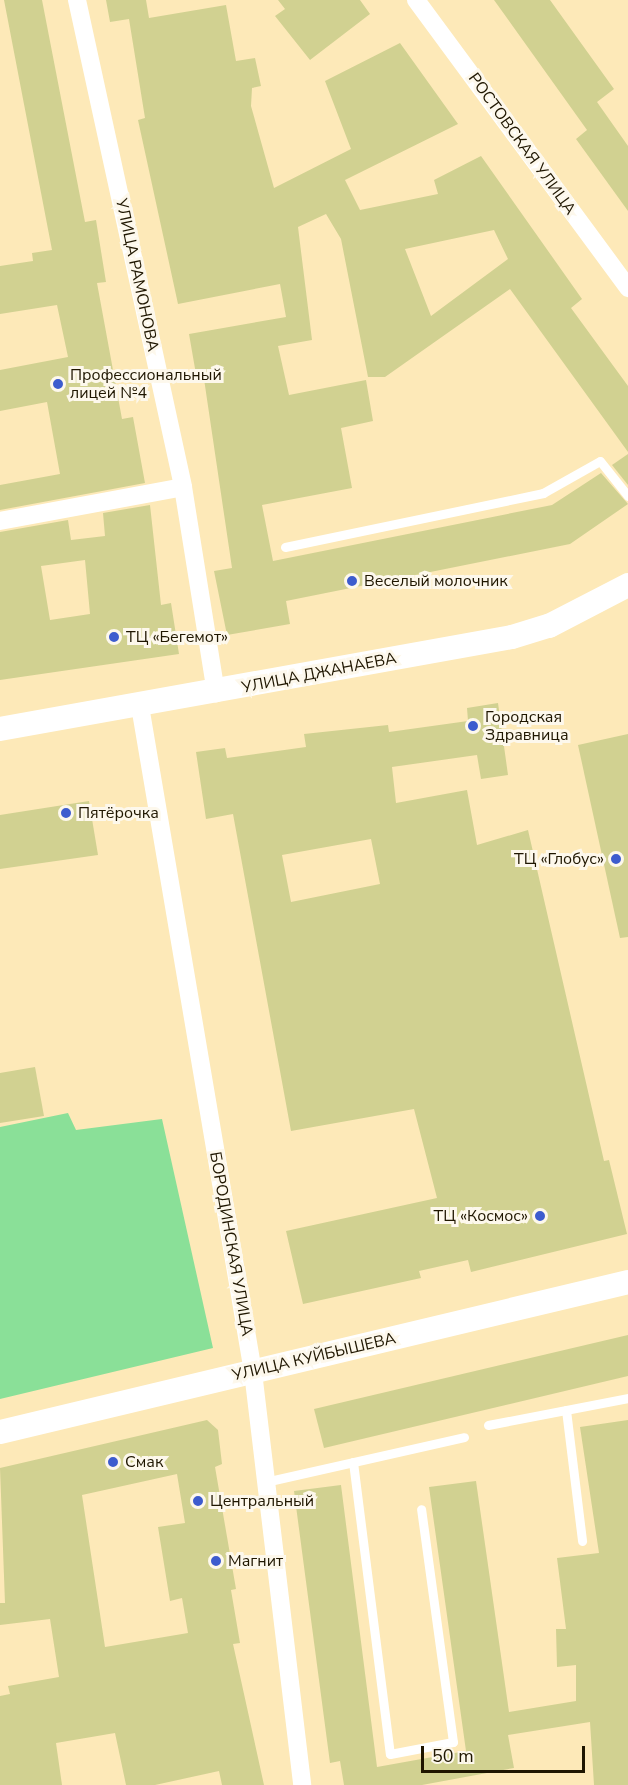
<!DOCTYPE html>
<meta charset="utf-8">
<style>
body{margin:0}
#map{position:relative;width:628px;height:1785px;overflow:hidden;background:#fde9b8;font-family:"Nunito Sans",sans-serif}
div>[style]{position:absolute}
.green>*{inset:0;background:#8ae098}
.building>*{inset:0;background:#d1d191}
.lane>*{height:9px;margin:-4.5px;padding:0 4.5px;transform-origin:4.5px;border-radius:4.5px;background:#fff}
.street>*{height:18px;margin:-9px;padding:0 9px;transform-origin:9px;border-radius:9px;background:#fff}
.secondary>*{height:24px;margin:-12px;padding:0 12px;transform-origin:12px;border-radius:12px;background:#fff}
.dots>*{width:16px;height:16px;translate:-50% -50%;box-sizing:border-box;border:3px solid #fdf8ec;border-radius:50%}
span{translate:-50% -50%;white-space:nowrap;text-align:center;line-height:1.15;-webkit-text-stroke:6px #fdf8ec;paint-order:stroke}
.street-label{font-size:16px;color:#1f1600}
.poi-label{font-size:16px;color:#1f1600}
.left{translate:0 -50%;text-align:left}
.right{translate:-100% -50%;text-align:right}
.scale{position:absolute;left:421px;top:1746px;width:164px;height:27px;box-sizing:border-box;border:3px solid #1f1600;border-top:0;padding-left:8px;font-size:18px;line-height:21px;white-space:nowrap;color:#1f1600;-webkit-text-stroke:4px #fdf8ec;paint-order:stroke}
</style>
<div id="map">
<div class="green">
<i style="clip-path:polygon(68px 1113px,76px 1130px,162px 1119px,213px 1348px,0 1399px,0 1127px)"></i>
</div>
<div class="building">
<i style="clip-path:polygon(4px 0,42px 0,85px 222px,96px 220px,106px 282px,97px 283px,122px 419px,133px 417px,145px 483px,0 510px,0 485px,60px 474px,47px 402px,0 411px,0 370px,68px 357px,57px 305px,0 314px,0 266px,33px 261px,32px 253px,52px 250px)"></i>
<i style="clip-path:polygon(evenodd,106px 0,146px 0,149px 18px,226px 5px,236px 61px,255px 58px,261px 86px,252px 88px,251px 106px,274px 188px,351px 149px,325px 81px,400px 43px,458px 124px,345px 180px,360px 210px,438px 194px,434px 180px,481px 156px,582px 299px,571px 308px,628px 386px,628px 452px,510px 289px,385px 377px,368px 377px,341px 239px,326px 214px,298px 227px,312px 340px,278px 346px,289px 395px,366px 380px,373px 421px,341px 428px,352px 488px,262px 505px,273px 561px,552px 505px,601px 473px,628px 504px,570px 544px,286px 601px,290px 624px,227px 635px,214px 571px,232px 568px,204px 379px,197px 380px,189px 334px,286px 317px,280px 284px,178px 304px,138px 120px,145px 118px,129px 19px,110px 22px,106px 0,494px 230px,508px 259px,431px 316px,405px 249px,494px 230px)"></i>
<i style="clip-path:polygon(278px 0,360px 0,370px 14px,310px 60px,275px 16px,285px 9px)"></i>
<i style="clip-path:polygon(494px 0,550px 0,614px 89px,597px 102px,628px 146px,628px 211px,576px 139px,587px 130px)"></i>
<i style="clip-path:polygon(628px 454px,628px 485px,612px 465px)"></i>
<i style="clip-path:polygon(evenodd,150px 505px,161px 605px,171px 603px,179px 654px,0 680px,0 532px,68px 520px,71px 540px,105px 536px,103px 513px,150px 505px,85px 560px,90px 614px,50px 620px,41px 566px,85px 560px)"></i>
<i style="clip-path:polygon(evenodd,498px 703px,508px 775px,481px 779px,477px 755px,392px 767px,396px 803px,467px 790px,477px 845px,528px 830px,604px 1161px,609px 1160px,627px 1234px,471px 1272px,468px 1260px,419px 1271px,421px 1278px,303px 1304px,286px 1231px,437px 1198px,414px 1109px,291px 1131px,233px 814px,206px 819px,196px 752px,225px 748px,227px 758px,306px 747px,304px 734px,388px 725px,389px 732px,468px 721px,467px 708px,498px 703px,371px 839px,380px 884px,291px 902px,282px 855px,371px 839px)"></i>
<i style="clip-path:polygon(628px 734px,628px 937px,620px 938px,578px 745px)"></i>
<i style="clip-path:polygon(89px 801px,98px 855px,0 869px,0 815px)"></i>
<i style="clip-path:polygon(35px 1067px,44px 1116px,0 1123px,0 1073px)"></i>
<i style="clip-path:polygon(628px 1335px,628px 1376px,324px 1448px,314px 1409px)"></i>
<i style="clip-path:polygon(evenodd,207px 1420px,218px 1430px,222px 1464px,215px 1467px,236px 1589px,231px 1590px,240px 1643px,233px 1644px,264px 1785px,222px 1785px,219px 1771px,155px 1785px,126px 1785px,115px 1733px,56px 1743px,62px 1785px,0 1785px,0 1696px,10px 1694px,8px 1686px,59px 1677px,50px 1619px,0 1625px,0 1603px,5px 1603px,0 1468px,207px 1420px,177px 1474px,185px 1523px,158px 1527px,170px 1601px,182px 1598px,188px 1633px,105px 1647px,82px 1495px,177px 1474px)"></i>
<i style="clip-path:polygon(628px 1420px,628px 1785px,594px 1785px,590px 1722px,508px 1735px,514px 1768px,422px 1785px,344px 1785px,340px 1761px,330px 1763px,294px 1491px,341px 1485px,377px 1767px,466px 1751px,429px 1487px,476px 1481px,509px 1712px,576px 1701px,576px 1665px,557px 1667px,556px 1629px,566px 1629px,557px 1558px,599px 1553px,580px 1427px)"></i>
</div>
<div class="lane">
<i style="left:285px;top:547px;width:264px;rotate:-11.8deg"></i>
<i style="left:543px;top:493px;width:65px;rotate:-29.3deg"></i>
<i style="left:600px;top:461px;width:45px;rotate:51.3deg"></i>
<i style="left:566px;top:1410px;width:132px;rotate:83deg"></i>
<i style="left:488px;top:1425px;width:143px;rotate:-10.9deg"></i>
<i style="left:353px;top:1462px;width:294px;rotate:82.8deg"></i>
<i style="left:390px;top:1754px;width:64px;rotate:-10.8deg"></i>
<i style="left:453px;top:1742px;width:235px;rotate:-97.8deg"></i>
<i style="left:265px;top:1482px;width:204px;rotate:-12.7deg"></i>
</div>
<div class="street">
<i style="left:77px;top:0;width:498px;rotate:77.7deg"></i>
<i style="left:183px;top:487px;width:209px;rotate:80.9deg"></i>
<i style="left:416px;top:0;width:358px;rotate:53.6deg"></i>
<i style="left:0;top:521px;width:186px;rotate:-10.5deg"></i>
<i style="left:140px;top:706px;width:676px;rotate:80.37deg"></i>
<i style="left:253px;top:1372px;width:416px;rotate:83.2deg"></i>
</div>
<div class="secondary">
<i style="left:0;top:729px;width:520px;rotate:-10.19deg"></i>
<i style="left:512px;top:637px;width:39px;rotate:-17deg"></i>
<i style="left:549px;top:626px;width:89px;rotate:-27.4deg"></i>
<i style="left:0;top:1432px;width:646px;rotate:-13.43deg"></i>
</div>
<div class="dots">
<i style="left:58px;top:384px;background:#3d5cce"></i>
<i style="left:352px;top:581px;background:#3d5cce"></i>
<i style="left:114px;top:637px;background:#3d5cce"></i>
<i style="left:473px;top:726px;background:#3d5cce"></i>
<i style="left:66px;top:813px;background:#3d5cce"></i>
<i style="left:616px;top:859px;background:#3d5cce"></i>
<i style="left:540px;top:1216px;background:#3d5cce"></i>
<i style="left:113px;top:1462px;background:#3d5cce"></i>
<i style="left:198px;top:1501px;background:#3d5cce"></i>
<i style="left:216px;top:1561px;background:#3d5cce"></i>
</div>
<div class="street-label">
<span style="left:522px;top:144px;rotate:54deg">РОСТОВСКАЯ УЛИЦА</span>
<span style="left:137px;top:275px;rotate:78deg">УЛИЦА РАМОНОВА</span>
<span style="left:319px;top:673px;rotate:-11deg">УЛИЦА ДЖАНАЕВА</span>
<span style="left:231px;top:1244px;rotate:80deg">БОРОДИНСКАЯ УЛИЦА</span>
<span style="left:314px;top:1357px;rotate:-13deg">УЛИЦА КУЙБЫШЕВА</span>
</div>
<div class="poi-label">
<span class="left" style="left:70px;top:384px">Профессиональный<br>лицей №4</span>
<span class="left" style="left:364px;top:581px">Веселый молочник</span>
<span class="left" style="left:126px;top:637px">ТЦ «Бегемот»</span>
<span class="left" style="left:485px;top:726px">Городская<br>Здравница</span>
<span class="left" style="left:78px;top:813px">Пятёрочка</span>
<span class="right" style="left:604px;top:859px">ТЦ «Глобус»</span>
<span class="right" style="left:528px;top:1216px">ТЦ «Космос»</span>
<span class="left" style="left:125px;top:1462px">Смак</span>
<span class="left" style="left:210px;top:1501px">Центральный</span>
<span class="left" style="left:228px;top:1561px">Магнит</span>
</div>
<div class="scale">50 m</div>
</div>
